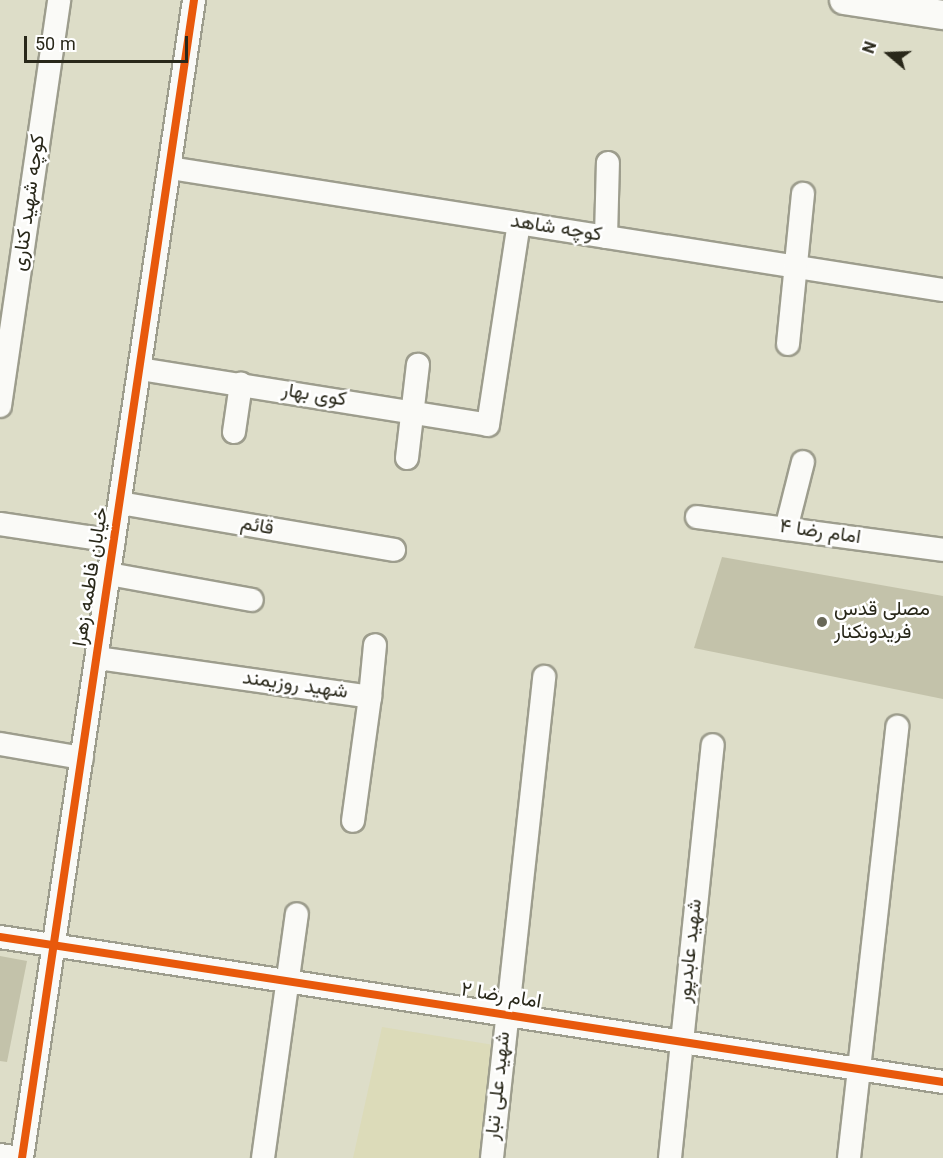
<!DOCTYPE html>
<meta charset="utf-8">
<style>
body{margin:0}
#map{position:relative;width:943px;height:1158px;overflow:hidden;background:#ddddc8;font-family:Georgia,Vazirmatn,serif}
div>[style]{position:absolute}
.built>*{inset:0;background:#dcdbb9}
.building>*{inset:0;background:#c3c2aa}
.roads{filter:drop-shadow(2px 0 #9d9d8d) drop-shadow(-2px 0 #9d9d8d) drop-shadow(0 2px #9d9d8d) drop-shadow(0 -2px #9d9d8d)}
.minor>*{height:22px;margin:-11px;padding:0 11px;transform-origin:11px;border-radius:11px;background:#fafaf7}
.major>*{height:28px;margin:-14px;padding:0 14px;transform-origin:14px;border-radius:14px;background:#fafaf7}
.cycleway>*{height:8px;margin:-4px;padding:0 4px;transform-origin:4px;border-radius:4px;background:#e8590c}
.dots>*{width:16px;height:16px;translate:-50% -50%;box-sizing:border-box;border:3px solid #fff;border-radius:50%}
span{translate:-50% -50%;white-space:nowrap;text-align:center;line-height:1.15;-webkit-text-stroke:5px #fff;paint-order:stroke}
.street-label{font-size:20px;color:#29281a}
.poi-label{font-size:20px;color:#29281a}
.left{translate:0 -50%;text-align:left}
.north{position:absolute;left:859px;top:24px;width:60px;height:60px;-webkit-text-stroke:4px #fff;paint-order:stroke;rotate:289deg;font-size:16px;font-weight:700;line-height:24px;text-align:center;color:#29281a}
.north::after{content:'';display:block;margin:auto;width:21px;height:27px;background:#29281a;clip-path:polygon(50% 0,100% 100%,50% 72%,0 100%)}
.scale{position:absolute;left:24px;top:36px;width:164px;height:27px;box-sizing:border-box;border:3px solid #29281a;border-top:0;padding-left:8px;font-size:18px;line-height:21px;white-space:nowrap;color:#29281a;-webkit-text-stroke:4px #fff;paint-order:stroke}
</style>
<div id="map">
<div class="built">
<i style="clip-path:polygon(382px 1027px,494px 1045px,483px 1158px,353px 1158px)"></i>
</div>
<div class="building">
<i style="clip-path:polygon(722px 557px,943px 596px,943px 699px,694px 648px)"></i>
<i style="clip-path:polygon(0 956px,27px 961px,7px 1062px,0 1061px)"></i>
</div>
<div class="roads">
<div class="minor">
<i style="left:170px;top:168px;width:783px;rotate:8.97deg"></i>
<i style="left:606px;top:237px;width:74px;rotate:-88.5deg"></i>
<i style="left:788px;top:344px;width:151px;rotate:-84.3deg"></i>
<i style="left:140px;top:369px;width:352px;rotate:9.1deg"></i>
<i style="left:488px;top:425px;width:204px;rotate:-81.3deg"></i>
<i style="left:0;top:406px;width:410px;rotate:-81.7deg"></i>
<i style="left:234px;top:432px;width:49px;rotate:-81.7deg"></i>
<i style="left:407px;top:458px;width:94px;rotate:-83.3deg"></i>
<i style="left:120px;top:503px;width:278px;rotate:9.7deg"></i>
<i style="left:697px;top:517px;width:248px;rotate:7.6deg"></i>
<i style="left:0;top:524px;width:115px;rotate:8.5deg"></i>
<i style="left:786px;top:529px;width:69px;rotate:-75.8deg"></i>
<i style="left:109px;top:574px;width:145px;rotate:10.3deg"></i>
<i style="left:97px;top:658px;width:276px;rotate:8.1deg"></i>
<i style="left:370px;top:697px;width:125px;rotate:97.8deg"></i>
<i style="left:370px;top:697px;width:52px;rotate:-84.5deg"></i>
<i style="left:0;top:744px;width:83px;rotate:9.7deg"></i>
<i style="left:0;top:937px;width:954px;rotate:8.74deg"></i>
<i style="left:0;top:1155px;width:21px;rotate:8deg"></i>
<i style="left:22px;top:1158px;width:1171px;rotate:-81.55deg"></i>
<i style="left:263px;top:1158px;width:246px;rotate:-82.1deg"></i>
<i style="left:492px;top:1158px;width:484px;rotate:-83.8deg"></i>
<i style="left:670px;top:1158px;width:415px;rotate:-84.1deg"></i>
<i style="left:849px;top:1158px;width:434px;rotate:-83.6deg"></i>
</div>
<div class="major">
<i style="left:844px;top:0;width:100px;rotate:8.6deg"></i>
</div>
</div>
<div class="cycleway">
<i style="left:0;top:937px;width:954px;rotate:8.74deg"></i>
<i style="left:22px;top:1158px;width:1171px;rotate:-81.55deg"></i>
</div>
<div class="dots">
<i style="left:822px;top:622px;background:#686757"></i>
</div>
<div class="street-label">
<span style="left:30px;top:203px;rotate:-82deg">کوچه شهید کناری</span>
<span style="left:556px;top:229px;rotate:9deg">کوچه شاهد</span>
<span style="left:314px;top:396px;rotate:9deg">کوی بهار</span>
<span style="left:257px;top:527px;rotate:10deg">قائم</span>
<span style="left:820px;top:533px;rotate:8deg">امام رضا ۴</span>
<span style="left:92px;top:577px;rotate:-81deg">خیابان فاطمه زهرا</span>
<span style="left:295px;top:686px;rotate:8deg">شهید روزیمند</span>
<span style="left:691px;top:951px;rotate:-84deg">شهید عابدپور</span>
<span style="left:501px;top:997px;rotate:9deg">امام رضا ۲</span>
<span style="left:499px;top:1086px;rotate:-84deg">شهید علی تبار</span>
</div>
<div class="poi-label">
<span class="left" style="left:834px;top:622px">مصلی قدس<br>فریدونکنار</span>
</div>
<div class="north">N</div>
<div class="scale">50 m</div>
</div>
